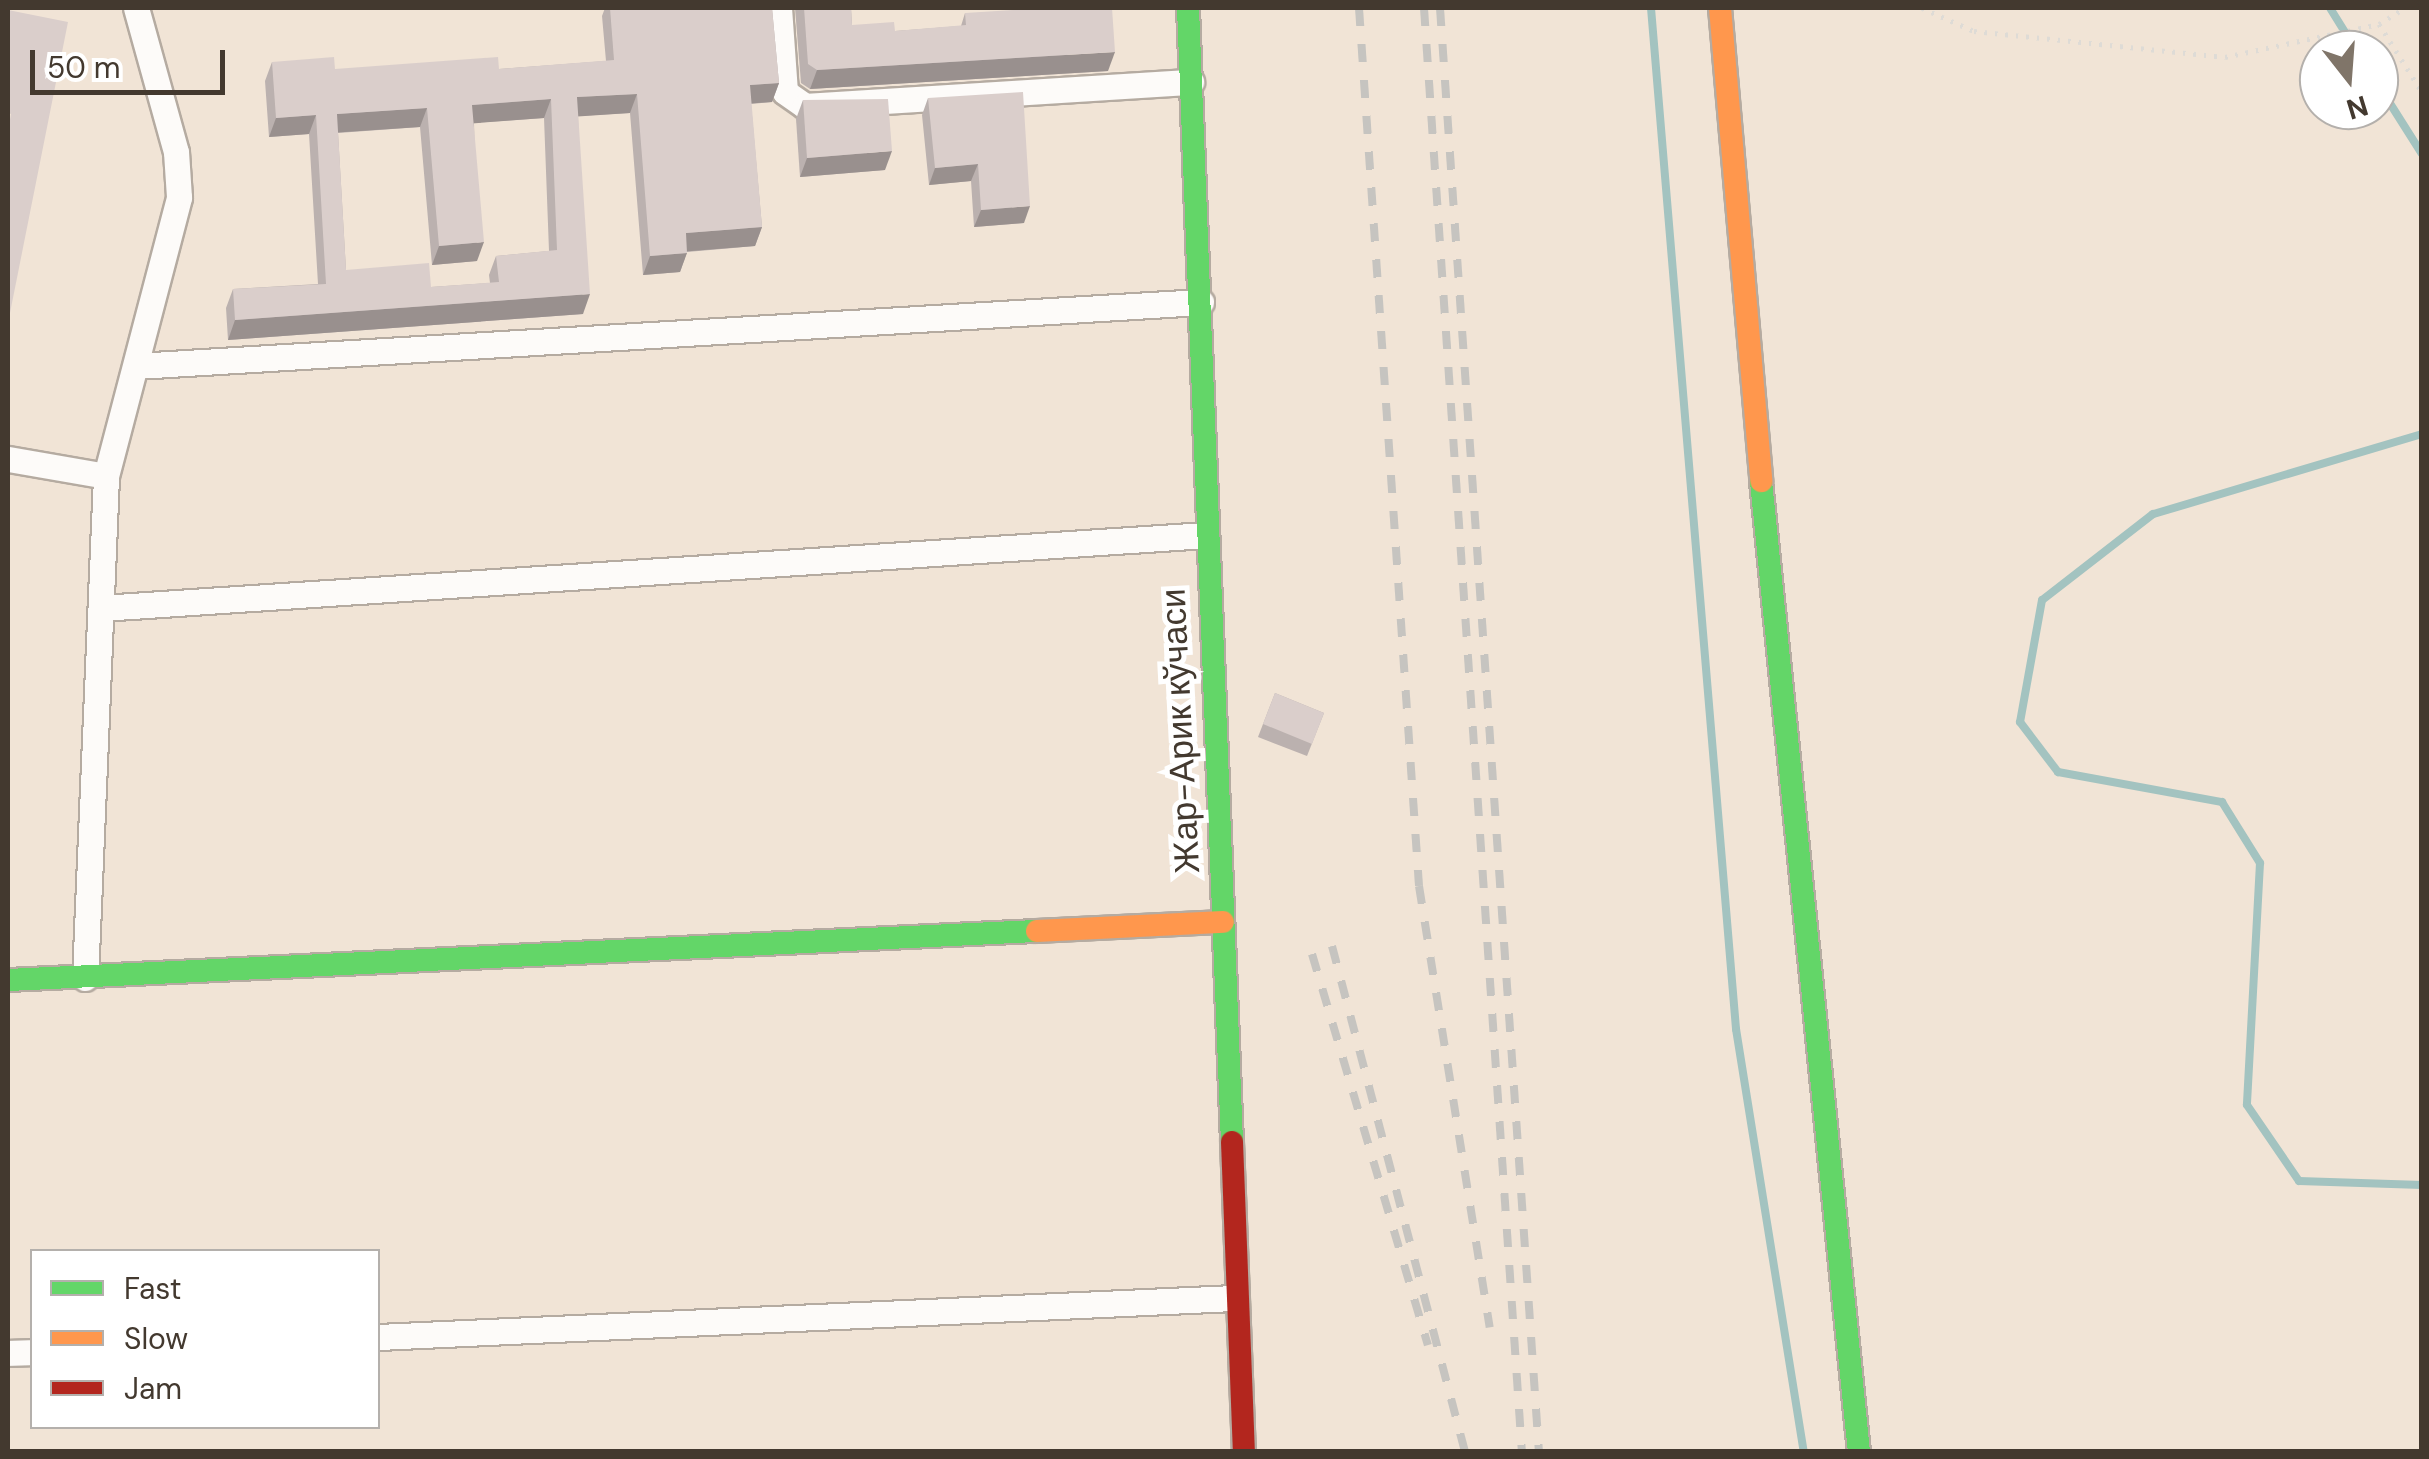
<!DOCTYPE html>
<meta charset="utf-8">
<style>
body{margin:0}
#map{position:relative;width:2429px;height:1459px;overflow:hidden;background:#f1e4d6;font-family:"DM Sans",sans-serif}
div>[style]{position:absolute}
.stream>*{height:8px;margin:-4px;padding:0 4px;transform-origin:4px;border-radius:4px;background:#a3c3c0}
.path>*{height:5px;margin-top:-2.5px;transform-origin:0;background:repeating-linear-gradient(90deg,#dedbd6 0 2.5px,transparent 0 10.5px)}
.roads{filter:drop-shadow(2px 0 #b5aba1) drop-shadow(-2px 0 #b5aba1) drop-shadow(0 2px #b5aba1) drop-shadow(0 -2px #b5aba1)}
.street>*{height:25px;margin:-12.5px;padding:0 12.5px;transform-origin:12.5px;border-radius:12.5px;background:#fdfbf9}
.fast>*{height:22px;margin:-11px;padding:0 11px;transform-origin:11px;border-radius:11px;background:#63d668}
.slow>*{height:22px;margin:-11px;padding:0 11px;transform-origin:11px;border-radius:11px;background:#ff974d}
.jam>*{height:22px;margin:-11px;padding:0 11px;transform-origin:11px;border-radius:11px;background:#b3261e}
.rail>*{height:8px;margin-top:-4px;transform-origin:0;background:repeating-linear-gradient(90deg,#c6c4c0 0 18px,transparent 0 36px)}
.wall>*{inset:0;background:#bbb1af}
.shaded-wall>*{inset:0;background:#99908e}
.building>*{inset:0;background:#dacecb}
span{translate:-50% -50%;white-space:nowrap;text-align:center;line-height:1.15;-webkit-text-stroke:10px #fff;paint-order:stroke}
.street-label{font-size:35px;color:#43392f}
.frame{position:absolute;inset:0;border:10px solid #43392f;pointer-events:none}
.legend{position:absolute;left:30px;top:1249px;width:350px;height:180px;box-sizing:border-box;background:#fff;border:2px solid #b4b0ac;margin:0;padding:12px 18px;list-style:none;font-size:30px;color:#43392f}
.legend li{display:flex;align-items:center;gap:20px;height:50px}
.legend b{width:50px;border:2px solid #b4b0ac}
.north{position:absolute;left:2299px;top:30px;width:100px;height:100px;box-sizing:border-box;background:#fff;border:2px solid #b4b0ac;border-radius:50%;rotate:163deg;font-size:28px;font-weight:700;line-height:40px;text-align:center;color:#43392f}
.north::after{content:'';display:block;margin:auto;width:35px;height:45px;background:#807569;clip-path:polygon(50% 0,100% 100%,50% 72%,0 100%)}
.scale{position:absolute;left:30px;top:50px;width:195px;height:45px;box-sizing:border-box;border:5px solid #43392f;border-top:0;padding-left:12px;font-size:30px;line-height:35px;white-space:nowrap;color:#43392f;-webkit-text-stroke:8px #fff;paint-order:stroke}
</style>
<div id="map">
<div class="stream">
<i style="left:1651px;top:8px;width:1025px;rotate:85.24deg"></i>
<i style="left:1736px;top:1029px;width:428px;rotate:80.9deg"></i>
<i style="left:2330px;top:8px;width:49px;rotate:58.2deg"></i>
<i style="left:2379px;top:86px;width:80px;rotate:57.7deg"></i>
<i style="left:2422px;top:434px;width:281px;rotate:163.4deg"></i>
<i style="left:2153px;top:514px;width:140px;rotate:142.2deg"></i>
<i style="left:2042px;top:600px;width:124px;rotate:100.2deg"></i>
<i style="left:2020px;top:722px;width:63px;rotate:52.8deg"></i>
<i style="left:2058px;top:772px;width:167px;rotate:10.4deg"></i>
<i style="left:2222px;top:802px;width:72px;rotate:58.1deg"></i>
<i style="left:2260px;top:863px;width:242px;rotate:93.1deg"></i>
<i style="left:2247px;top:1105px;width:92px;rotate:55.6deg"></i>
<i style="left:2299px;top:1181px;width:123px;rotate:1.9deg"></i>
</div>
<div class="path">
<i style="left:1922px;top:8px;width:57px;rotate:23.9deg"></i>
<i style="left:1974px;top:31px;width:252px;rotate:5.9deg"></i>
<i style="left:2225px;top:57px;width:157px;rotate:-12.1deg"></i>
<i style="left:2379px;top:24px;width:31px;rotate:-32deg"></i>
<i style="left:2379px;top:24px;width:80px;rotate:57.7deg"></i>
</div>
<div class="roads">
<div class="street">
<i style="left:779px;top:8px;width:84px;rotate:85.9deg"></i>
<i style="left:785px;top:92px;width:24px;rotate:35deg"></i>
<i style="left:805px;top:106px;width:387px;rotate:-3.6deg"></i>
<i style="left:136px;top:366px;width:1067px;rotate:-3.44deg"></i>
<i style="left:8px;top:459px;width:99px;rotate:9.8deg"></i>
<i style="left:101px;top:608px;width:1107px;rotate:-3.78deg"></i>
<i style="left:85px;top:978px;width:502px;rotate:-87.6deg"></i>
<i style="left:106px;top:476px;width:288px;rotate:-75.3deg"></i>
<i style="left:179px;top:197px;width:45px;rotate:-93.8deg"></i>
<i style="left:176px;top:152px;width:149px;rotate:-105.5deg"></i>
<i style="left:378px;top:1337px;width:858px;rotate:-2.61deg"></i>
<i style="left:8px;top:1353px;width:24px;rotate:-2deg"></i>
</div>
<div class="fast">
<i style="left:1188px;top:8px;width:1135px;rotate:87.78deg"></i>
<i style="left:1761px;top:481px;width:976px;rotate:84.24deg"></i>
<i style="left:8px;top:980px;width:1030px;rotate:-2.73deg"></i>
</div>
<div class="slow">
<i style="left:1720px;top:8px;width:475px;rotate:85deg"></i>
<i style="left:1037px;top:931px;width:186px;rotate:-2.8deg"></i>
</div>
<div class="jam">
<i style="left:1232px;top:1142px;width:310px;rotate:87.8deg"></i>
</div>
</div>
<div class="rail">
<i style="left:1359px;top:8px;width:880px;rotate:86.09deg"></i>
<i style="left:1419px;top:886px;width:447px;rotate:80.9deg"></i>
<i style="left:1424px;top:8px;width:1447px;rotate:86.12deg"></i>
<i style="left:1440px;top:8px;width:1447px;rotate:86.08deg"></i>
<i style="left:1332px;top:946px;width:523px;rotate:75.27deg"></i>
<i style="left:1312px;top:954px;width:408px;rotate:73.5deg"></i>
</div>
<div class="wall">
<i style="clip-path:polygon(evenodd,605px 8px,772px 8px,779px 83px,772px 102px,751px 104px,762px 227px,755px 246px,687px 252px,680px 272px,643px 275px,630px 113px,578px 116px,583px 314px,228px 340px,226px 308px,233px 289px,318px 284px,309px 134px,269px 137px,265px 81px,272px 62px,335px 69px,499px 69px,606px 61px,602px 16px,605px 8px,544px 118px,549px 251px,496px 256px,489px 275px,490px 283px,431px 287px,346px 270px,338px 133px,420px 127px,432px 265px,477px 261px,474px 123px,544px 118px)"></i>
<i style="clip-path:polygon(795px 8px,851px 8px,852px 25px,895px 31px,961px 26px,965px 13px,1108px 71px,810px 89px,801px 83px)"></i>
<i style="clip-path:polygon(928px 98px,1024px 223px,974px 227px,971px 181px,929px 185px,922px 115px)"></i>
<i style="clip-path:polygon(803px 100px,885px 170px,800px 177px,796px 119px)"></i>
<i style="clip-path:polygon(1275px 693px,1324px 713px,1307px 756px,1258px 737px)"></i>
</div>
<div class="shaded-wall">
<i style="clip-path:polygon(1115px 52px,1108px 71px,810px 89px,817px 70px)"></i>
<i style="clip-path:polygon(779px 83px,772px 102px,743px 104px,750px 85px)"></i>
<i style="clip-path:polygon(637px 94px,630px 113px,570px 117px,577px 97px)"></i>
<i style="clip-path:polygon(551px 99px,544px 118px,465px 124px,472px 105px)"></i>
<i style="clip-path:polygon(427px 108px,420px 127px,330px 133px,337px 114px)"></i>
<i style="clip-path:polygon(316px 115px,309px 134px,269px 137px,276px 118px)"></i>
<i style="clip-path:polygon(892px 151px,885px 170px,800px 177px,807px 158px)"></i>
<i style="clip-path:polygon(978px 164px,971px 181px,929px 185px,935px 168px)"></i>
<i style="clip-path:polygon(1030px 206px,1024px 223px,974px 227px,981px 210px)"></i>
<i style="clip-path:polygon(762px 227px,755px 246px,679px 252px,686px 233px)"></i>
<i style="clip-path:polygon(484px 242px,477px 261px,432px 265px,439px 246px)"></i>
<i style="clip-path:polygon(687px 253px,680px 272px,643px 275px,650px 256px)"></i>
<i style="clip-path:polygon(590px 294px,583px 314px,228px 340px,235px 320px)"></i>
</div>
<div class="building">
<i style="clip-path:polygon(evenodd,610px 8px,772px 8px,779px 83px,750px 85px,762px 227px,686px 233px,687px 253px,650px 256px,637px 94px,577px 97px,590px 294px,235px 320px,233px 289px,326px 284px,316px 115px,276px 118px,272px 62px,334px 57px,335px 69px,498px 57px,499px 69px,614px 60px,610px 8px,551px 99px,557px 250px,496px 256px,499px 282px,431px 287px,429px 263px,346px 270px,337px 114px,427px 108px,439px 246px,484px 242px,472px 105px,551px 99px)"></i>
<i style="clip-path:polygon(804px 8px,851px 8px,852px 25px,894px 22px,895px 31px,966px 25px,965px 13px,1045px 8px,1112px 8px,1115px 52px,817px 70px,808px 64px)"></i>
<i style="clip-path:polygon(8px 10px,68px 22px,8px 323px,8px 130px,11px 114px,8px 113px)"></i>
<i style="clip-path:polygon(1023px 92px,1030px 206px,981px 210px,978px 164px,935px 168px,928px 98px)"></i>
<i style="clip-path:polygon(888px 99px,892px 151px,807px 158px,803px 100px)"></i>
<i style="clip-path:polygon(1275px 693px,1324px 713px,1312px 744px,1263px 724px)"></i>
</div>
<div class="street-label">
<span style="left:1180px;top:731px;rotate:-93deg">Жар-Арик кўчаси</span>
</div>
<div class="frame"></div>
<ul class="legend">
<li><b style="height:12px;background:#63d668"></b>Fast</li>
<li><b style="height:12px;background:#ff974d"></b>Slow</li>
<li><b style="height:12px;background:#b3261e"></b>Jam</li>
</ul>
<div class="north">N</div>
<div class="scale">50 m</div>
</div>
